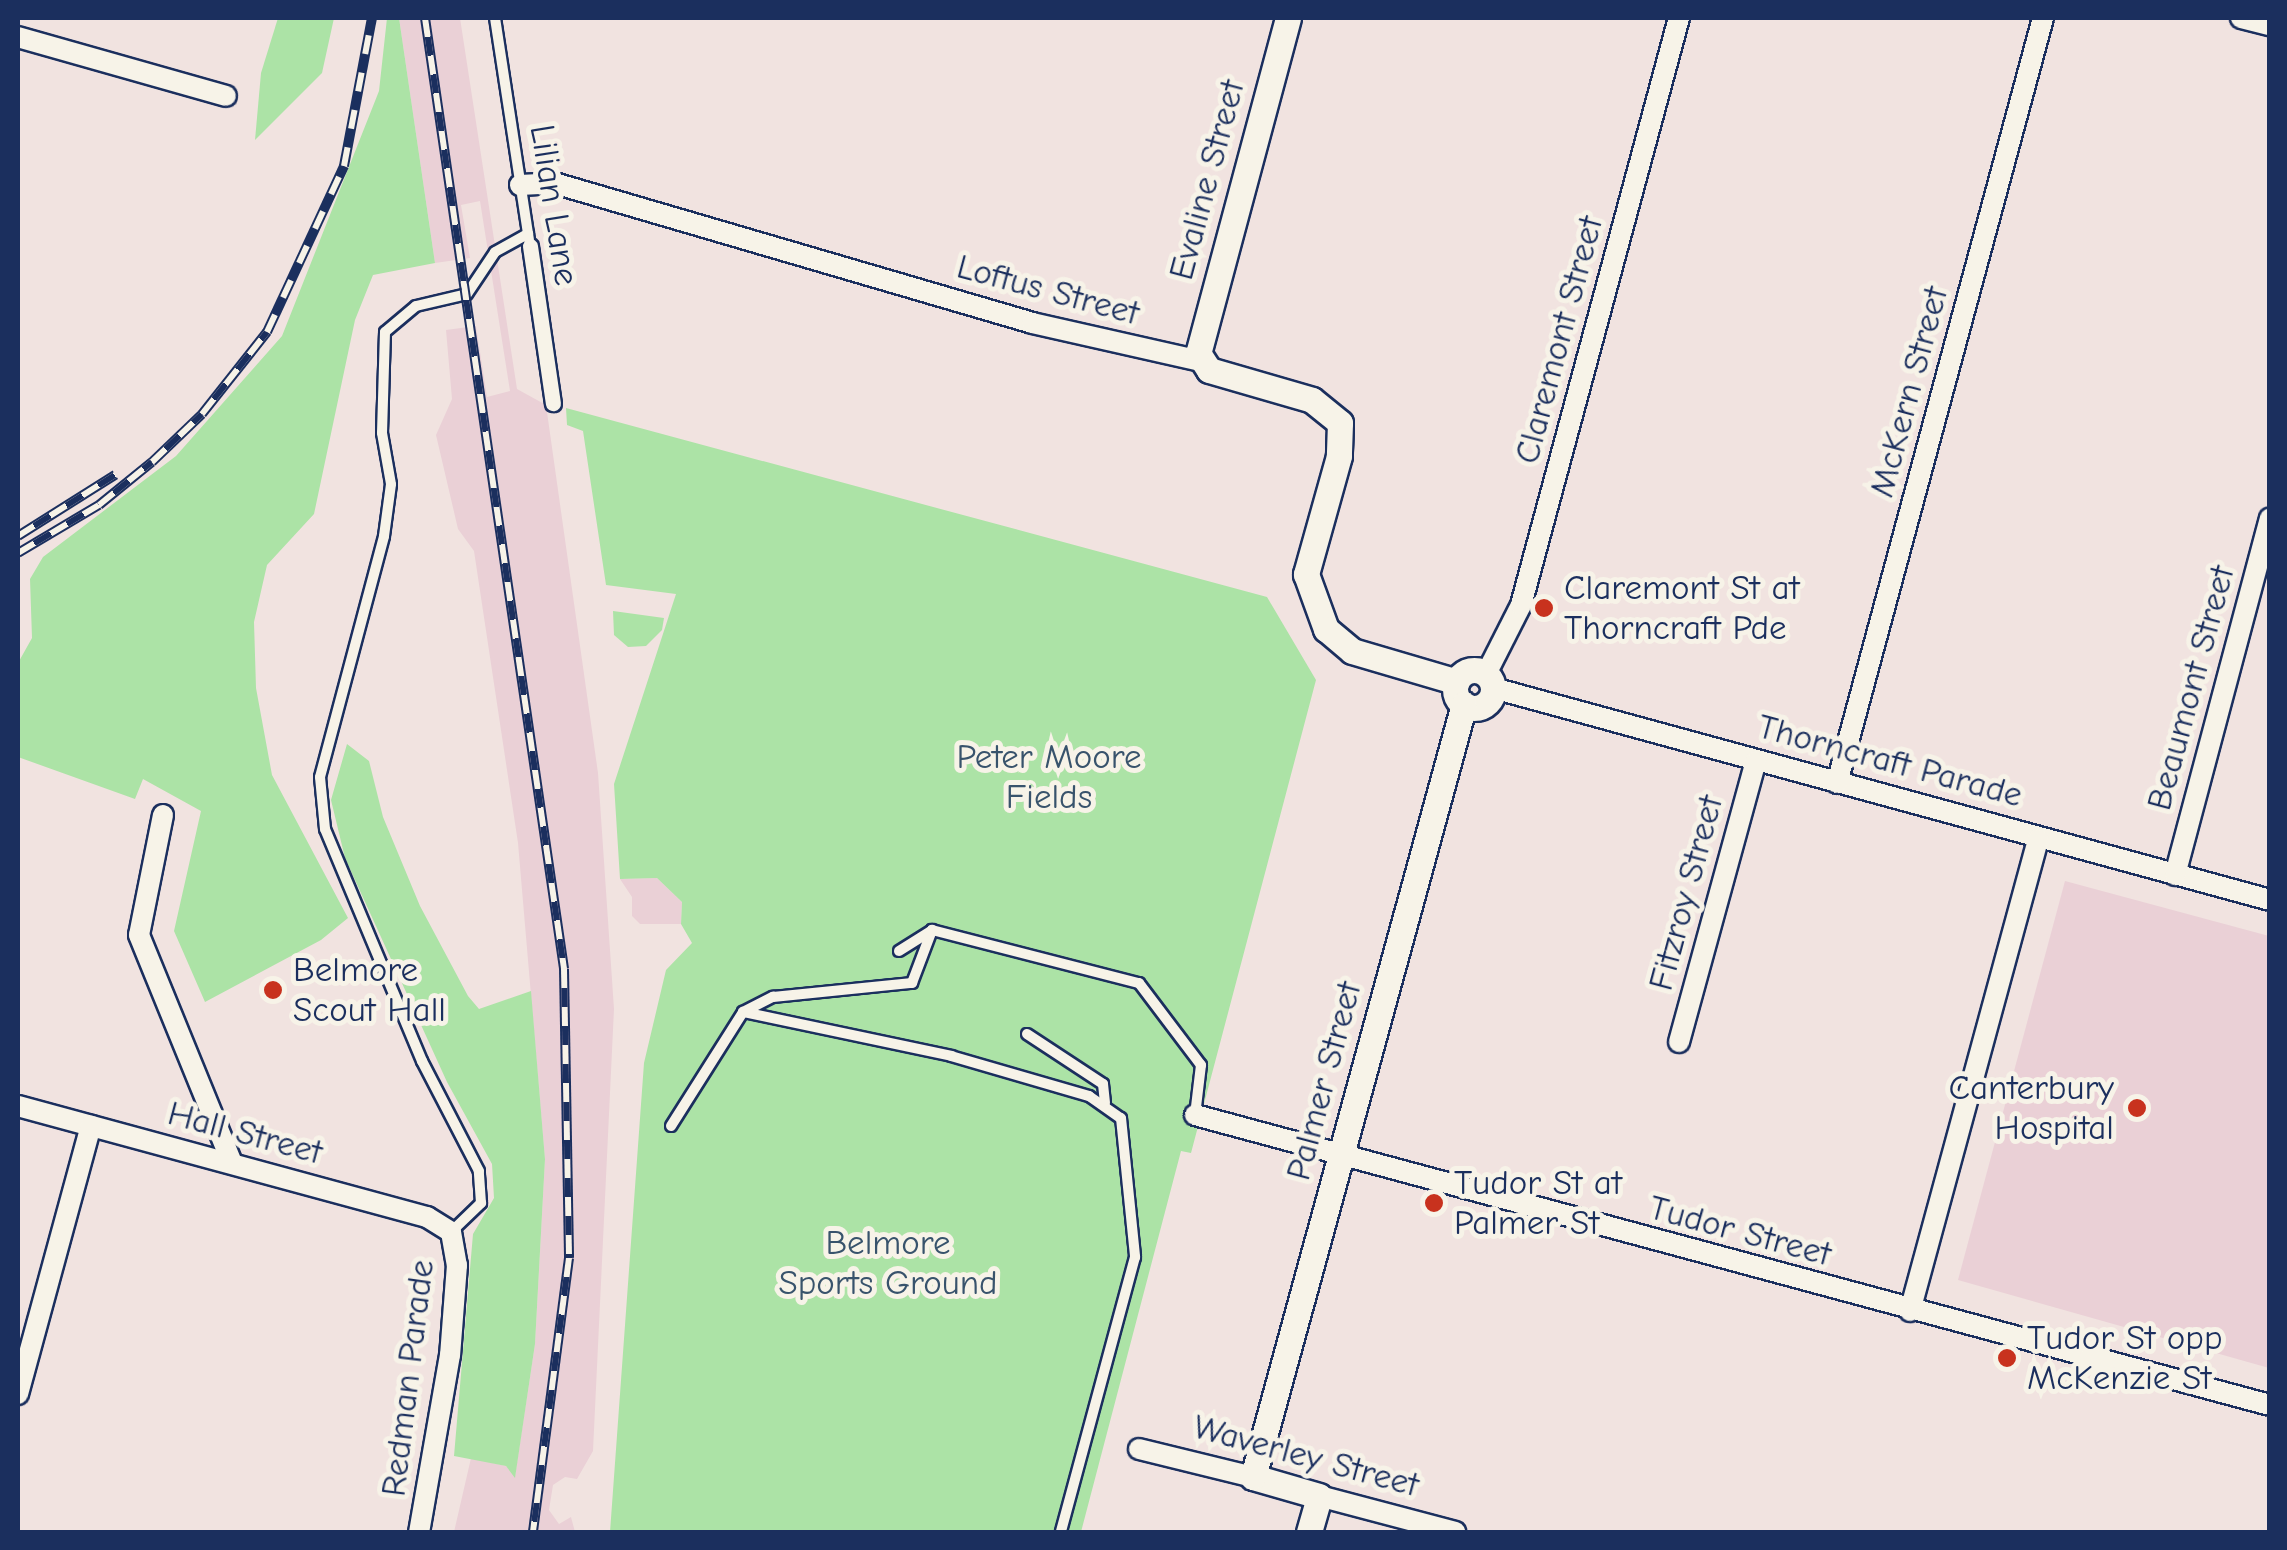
<!DOCTYPE html>
<style>
body{margin:0}
#map{position:relative;width:2287px;height:1550px;overflow:hidden;background:#f1e3e0;font-family:"Comic Neue",sans-serif}
div>[style]{position:absolute}
.built>*{inset:0;background:#ead0d6}
.green>*{inset:0;background:#ace3a6}
.roads{filter:drop-shadow(2px 0 #1b2f5e) drop-shadow(-2px 0 #1b2f5e) drop-shadow(0 2px #1b2f5e) drop-shadow(0 -2px #1b2f5e)}
.service>*{height:10px;margin:-5px;padding:0 5px;transform-origin:5px;border-radius:5px;background:#f7f3e8}
.pedestrian>*{height:15px;margin:-7.5px;padding:0 7.5px;transform-origin:7.5px;border-radius:7.5px;background:#f7f3e8}
.minor>*{height:20px;margin:-10px;padding:0 10px;transform-origin:10px;border-radius:10px;background:#f7f3e8}
.tertiary>*{height:25px;margin:-12.5px;padding:0 12.5px;transform-origin:12.5px;border-radius:12.5px;background:#f7f3e8}
.tertiary>.ring{margin:-12.5px;padding:0;box-sizing:content-box;background:none;border:25px solid #f7f3e8;border-radius:50%}
.rail>*{height:10px;margin-top:-5px;transform-origin:0;background:repeating-linear-gradient(90deg,#f7f3e8 0 19px,#1b2f5e 0 38px);box-sizing:border-box;border-block:2px solid #1b2f5e}
.dots>*{width:28px;height:28px;translate:-50% -50%;box-sizing:border-box;border:5px solid #f7f3e8;border-radius:50%}
span{translate:-50% -50%;white-space:nowrap;text-align:center;line-height:1.15;-webkit-text-stroke:10px #f7f3e8;paint-order:stroke}
.street-label{font-size:35px;color:#1b2f5e}
.poi-label{font-size:35px;color:#1b2f5e}
.left{translate:0 -50%;text-align:left}
.right{translate:-100% -50%;text-align:right}
.park-label{font-size:35px;color:#38536c}
.frame{position:absolute;inset:0;border:20px solid #1b2f5e;pointer-events:none}
</style>
<div id="map">
<div class="built">
<i style="clip-path:polygon(399px 18px,460px 18px,517px 389px,546px 405px,598px 773px,614px 1009px,593px 1451px,577px 1479px,565px 1477px,553px 1485px,549px 1510px,559px 1524px,571px 1517px,575px 1532px,454px 1532px,471px 1458px,506px 1466px,515px 1476px,535px 1344px,545px 1159px,518px 843px,474px 551px,458px 529px,436px 435px,452px 399px,446px 330px,476px 326px,487px 397px,510px 391px,480px 201px,461px 205px,470px 258px,435px 263px)"></i>
<i style="clip-path:polygon(657px 878px,682px 902px,681px 924px,640px 924px,632px 916px,632px 897px,620px 879px)"></i>
<i style="clip-path:polygon(2065px 881px,2269px 936px,2269px 1368px,1958px 1280px)"></i>
</div>
<div class="green">
<i style="clip-path:polygon(278px 18px,334px 18px,322px 73px,255px 140px,261px 73px)"></i>
<i style="clip-path:polygon(387px 18px,399px 18px,435px 263px,373px 275px,355px 320px,314px 514px,267px 565px,254px 622px,256px 688px,272px 775px,348px 918px,321px 940px,205px 1002px,174px 931px,201px 811px,143px 779px,135px 799px,18px 757px,18px 663px,32px 638px,30px 579px,43px 557px,176px 456px,282px 336px,379px 91px)"></i>
<i style="clip-path:polygon(566px 408px,1267px 597px,1316px 680px,1191px 1153px,1181px 1151px,1081px 1532px,610px 1532px,644px 1063px,666px 970px,692px 943px,681px 924px,682px 902px,657px 878px,620px 879px,614px 784px,676px 594px,606px 585px,583px 431px,567px 425px)"></i>
<i style="clip-path:polygon(613px 611px,664px 618px,662px 630px,646px 646px,628px 647px,614px 635px)"></i>
<i style="clip-path:polygon(347px 744px,369px 761px,383px 817px,420px 906px,468px 996px,479px 1009px,531px 991px,545px 1159px,535px 1344px,515px 1478px,506px 1466px,454px 1456px,473px 1234px,494px 1198px,492px 1164px,447px 1082px,345px 858px,331px 800px)"></i>
</div>
<div class="roads">
<div class="service">
<i style="left:495px;top:18px;width:224px;rotate:81.3deg"></i>
<i style="left:899px;top:951px;width:39px;rotate:-32deg"></i>
<i style="left:932px;top:930px;width:214px;rotate:14.4deg"></i>
<i style="left:1139px;top:983px;width:103px;rotate:52.9deg"></i>
<i style="left:1201px;top:1065px;width:50px;rotate:96.8deg"></i>
<i style="left:743px;top:1012px;width:213px;rotate:11.9deg"></i>
<i style="left:951px;top:1056px;width:144px;rotate:16.2deg"></i>
<i style="left:1089px;top:1096px;width:39px;rotate:35deg"></i>
<i style="left:1121px;top:1118px;width:140px;rotate:84.2deg"></i>
<i style="left:1135px;top:1257px;width:285px;rotate:105.1deg"></i>
<i style="left:1027px;top:1034px;width:91px;rotate:33.3deg"></i>
<i style="left:1103px;top:1084px;width:19px;rotate:84deg"></i>
<i style="left:671px;top:1126px;width:135px;rotate:-57.7deg"></i>
<i style="left:743px;top:1012px;width:34px;rotate:-27deg"></i>
<i style="left:773px;top:997px;width:140px;rotate:-5.8deg"></i>
<i style="left:912px;top:983px;width:57px;rotate:-69.3deg"></i>
<i style="left:451px;top:1232px;width:42px;rotate:-44deg"></i>
<i style="left:481px;top:1203px;width:32px;rotate:-94deg"></i>
<i style="left:479px;top:1171px;width:124px;rotate:-117.4deg"></i>
<i style="left:422px;top:1061px;width:251px;rotate:-112.7deg"></i>
<i style="left:325px;top:829px;width:52px;rotate:-95.5deg"></i>
<i style="left:320px;top:777px;width:249px;rotate:-75.1deg"></i>
<i style="left:384px;top:536px;width:52px;rotate:-82.3deg"></i>
<i style="left:391px;top:484px;width:52px;rotate:-100deg"></i>
<i style="left:382px;top:433px;width:101px;rotate:-88.3deg"></i>
<i style="left:385px;top:332px;width:40px;rotate:-40deg"></i>
<i style="left:416px;top:306px;width:52px;rotate:-13.2deg"></i>
<i style="left:467px;top:294px;width:50px;rotate:-56.3deg"></i>
<i style="left:495px;top:252px;width:38px;rotate:-29deg"></i>
</div>
<div class="pedestrian">
<i style="left:530px;top:246px;width:159px;rotate:81.7deg"></i>
</div>
<div class="minor">
<i style="left:2241px;top:18px;width:30px;rotate:14deg"></i>
<i style="left:18px;top:37px;width:216px;rotate:15.8deg"></i>
<i style="left:520px;top:185px;width:34px;rotate:-3deg"></i>
<i style="left:554px;top:183px;width:498px;rotate:16.3deg"></i>
<i style="left:1032px;top:323px;width:173px;rotate:12.7deg"></i>
<i style="left:1486px;top:674px;width:77px;rotate:-63.1deg"></i>
<i style="left:1521px;top:605px;width:608px;rotate:-74.94deg"></i>
<i style="left:1493px;top:688px;width:805px;rotate:15.26deg"></i>
<i style="left:1837px;top:783px;width:792px;rotate:-74.93deg"></i>
<i style="left:163px;top:815px;width:122px;rotate:101.3deg"></i>
<i style="left:139px;top:935px;width:244px;rotate:67.8deg"></i>
<i style="left:2175px;top:875px;width:369px;rotate:-75.1deg"></i>
<i style="left:1679px;top:1042px;width:291px;rotate:-74.7deg"></i>
<i style="left:18px;top:1106px;width:424px;rotate:15.2deg"></i>
<i style="left:427px;top:1217px;width:28px;rotate:32deg"></i>
<i style="left:451px;top:1232px;width:34px;rotate:80deg"></i>
<i style="left:457px;top:1265px;width:90px;rotate:94.4deg"></i>
<i style="left:450px;top:1355px;width:180px;rotate:99.9deg"></i>
<i style="left:1195px;top:1115px;width:1113px;rotate:15.1deg"></i>
<i style="left:1910px;top:1311px;width:489px;rotate:-74.8deg"></i>
<i style="left:18px;top:1394px;width:278px;rotate:-74.8deg"></i>
<i style="left:1139px;top:1449px;width:117px;rotate:13.8deg"></i>
<i style="left:1319px;top:1496px;width:141px;rotate:14.8deg"></i>
</div>
<div class="tertiary">
<i style="left:1288px;top:18px;width:347px;rotate:105deg"></i>
<i style="left:1198px;top:353px;width:20px;rotate:57deg"></i>
<i style="left:1209px;top:370px;width:107px;rotate:16.2deg"></i>
<i style="left:1312px;top:400px;width:36px;rotate:39deg"></i>
<i style="left:1340px;top:423px;width:33px;rotate:92deg"></i>
<i style="left:1339px;top:456px;width:123px;rotate:105.6deg"></i>
<i style="left:1306px;top:574px;width:59px;rotate:70deg"></i>
<i style="left:1326px;top:629px;width:34px;rotate:40deg"></i>
<i style="left:1352px;top:651px;width:109px;rotate:16.4deg"></i>
<i class="ring" style="left:1455px;top:670px;width:13px;height:13px"></i>
<i style="left:1309px;top:1532px;width:37px;rotate:-74deg"></i>
<i style="left:1319px;top:1496px;width:69px;rotate:-163.9deg"></i>
<i style="left:1253px;top:1477px;width:801px;rotate:-74.73deg"></i>
</div>
</div>
<div class="rail">
<i style="left:425px;top:18px;width:961px;rotate:81.68deg"></i>
<i style="left:564px;top:969px;width:289px;rotate:89deg"></i>
<i style="left:569px;top:1258px;width:276px;rotate:97.5deg"></i>
<i style="left:18px;top:536px;width:115px;rotate:-32.2deg"></i>
<i style="left:18px;top:553px;width:94px;rotate:-30.7deg"></i>
<i style="left:99px;top:505px;width:68px;rotate:-39.1deg"></i>
<i style="left:152px;top:462px;width:69px;rotate:-43.8deg"></i>
<i style="left:202px;top:414px;width:105px;rotate:-51.6deg"></i>
<i style="left:267px;top:332px;width:183px;rotate:-65.1deg"></i>
<i style="left:344px;top:166px;width:151px;rotate:-79.3deg"></i>
</div>
<div class="dots">
<i style="left:1544px;top:608px;background:#c8321e"></i>
<i style="left:273px;top:990px;background:#c8321e"></i>
<i style="left:2137px;top:1108px;background:#c8321e"></i>
<i style="left:1434px;top:1203px;background:#c8321e"></i>
<i style="left:2007px;top:1358px;background:#c8321e"></i>
</div>
<div class="street-label">
<span style="left:1207px;top:180px;rotate:-75deg">Evaline Street</span>
<span style="left:554px;top:205px;rotate:81deg">Lilian Lane</span>
<span style="left:1048px;top:290px;rotate:15deg">Loftus Street</span>
<span style="left:1559px;top:340px;rotate:-75deg">Claremont Street</span>
<span style="left:1909px;top:392px;rotate:-75deg">McKern Street</span>
<span style="left:2191px;top:688px;rotate:-75deg">Beaumont Street</span>
<span style="left:1890px;top:761px;rotate:15deg">Thorncraft Parade</span>
<span style="left:1686px;top:893px;rotate:-75deg">Fitzroy Street</span>
<span style="left:1324px;top:1081px;rotate:-75deg">Palmer Street</span>
<span style="left:245px;top:1133px;rotate:15deg">Hall Street</span>
<span style="left:1740px;top:1231px;rotate:15deg">Tudor Street</span>
<span style="left:408px;top:1378px;rotate:-83deg">Redman Parade</span>
<span style="left:1306px;top:1456px;rotate:15deg">Waverley Street</span>
</div>
<div class="poi-label">
<span class="left" style="left:1564px;top:608px">Claremont St at<br>Thorncraft Pde</span>
<span class="left" style="left:293px;top:990px">Belmore<br>Scout Hall</span>
<span class="right" style="left:2114px;top:1108px">Canterbury<br>Hospital</span>
<span class="left" style="left:1454px;top:1203px">Tudor St at<br>Palmer St</span>
<span class="left" style="left:2027px;top:1358px">Tudor St opp<br>McKenzie St</span>
</div>
<div class="park-label">
<span style="left:1049px;top:777px">Peter Moore<br>Fields</span>
<span style="left:888px;top:1263px">Belmore<br>Sports Ground</span>
</div>
<div class="frame"></div>
</div>
